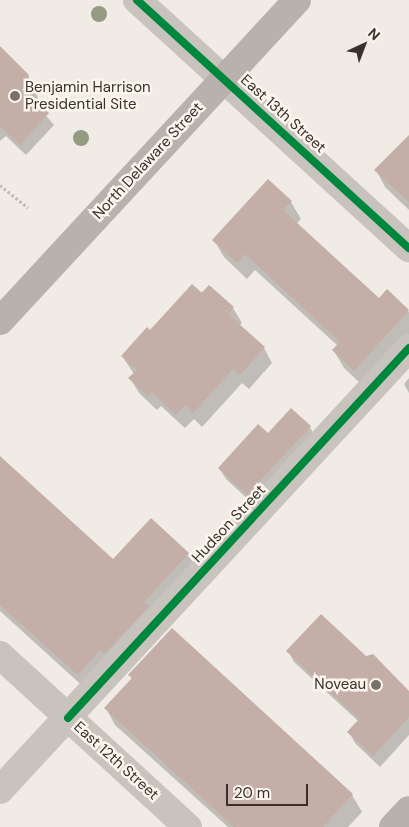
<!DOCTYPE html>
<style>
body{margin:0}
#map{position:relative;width:409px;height:827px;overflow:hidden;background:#f0ebe5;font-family:"DM Sans",sans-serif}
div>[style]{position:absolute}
.shadow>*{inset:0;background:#0003}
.building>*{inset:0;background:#c3afa7}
.path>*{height:3px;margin-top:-1.5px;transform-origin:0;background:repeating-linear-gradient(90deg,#c2bbb6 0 2.5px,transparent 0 5px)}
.minor>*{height:28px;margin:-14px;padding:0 14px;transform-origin:14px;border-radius:14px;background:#c9c3be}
.major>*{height:28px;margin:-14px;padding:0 14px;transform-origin:14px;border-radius:14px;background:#b8b1ad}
.cycleway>*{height:8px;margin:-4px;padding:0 4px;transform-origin:4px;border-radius:4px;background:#00873e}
.trees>*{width:16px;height:16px;margin:-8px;border-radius:50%;background:#959b80}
.dots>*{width:14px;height:14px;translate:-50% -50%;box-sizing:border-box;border:2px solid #fbf5ee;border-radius:50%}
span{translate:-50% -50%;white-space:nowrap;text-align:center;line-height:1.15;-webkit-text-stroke:5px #fbf5ee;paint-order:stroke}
.poi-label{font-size:15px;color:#3b302b}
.left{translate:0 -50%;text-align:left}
.right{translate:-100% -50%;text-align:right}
.street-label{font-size:15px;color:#3b302b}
.north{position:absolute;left:339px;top:20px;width:50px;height:50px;-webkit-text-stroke:4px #fbf5ee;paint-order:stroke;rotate:43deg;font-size:14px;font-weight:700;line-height:20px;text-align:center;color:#3b302b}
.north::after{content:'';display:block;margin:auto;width:18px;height:22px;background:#3b302b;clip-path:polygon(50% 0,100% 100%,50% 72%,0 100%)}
.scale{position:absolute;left:226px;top:784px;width:82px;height:22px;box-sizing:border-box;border:2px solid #3b302b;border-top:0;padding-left:6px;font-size:15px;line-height:18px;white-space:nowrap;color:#3b302b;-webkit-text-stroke:4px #fbf5ee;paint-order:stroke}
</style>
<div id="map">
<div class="shadow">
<i style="clip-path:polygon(0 49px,28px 75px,39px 100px,36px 104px,54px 125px,26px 155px,6px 136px,0 141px)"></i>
<i style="clip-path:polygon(409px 150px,409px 210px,385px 187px,376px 170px)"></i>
<i style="clip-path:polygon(291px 202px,301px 219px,296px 224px,379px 300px,387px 291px,409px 312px,409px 339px,364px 387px,344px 368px,334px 351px,338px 346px,255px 270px,247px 279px,224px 257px,214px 240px)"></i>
<i style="clip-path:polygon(209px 286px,233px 308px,242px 323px,239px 326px,264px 348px,272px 363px,249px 389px,242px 383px,202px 427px,194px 419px,185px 428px,161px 406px,157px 410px,139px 393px,130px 378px,134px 374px,122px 356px)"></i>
<i style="clip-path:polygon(409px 378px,409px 393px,404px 384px)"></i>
<i style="clip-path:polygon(310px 427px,316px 438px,254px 505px,226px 479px,219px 468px,268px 435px)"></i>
<i style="clip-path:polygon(0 473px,113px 560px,151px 520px,188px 554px,198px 571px,88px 691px,0 611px)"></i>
<i style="clip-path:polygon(172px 629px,352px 795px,362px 812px,348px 827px,228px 827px,115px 725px,106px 708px,132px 679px,130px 675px)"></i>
<i style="clip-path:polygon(288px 651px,366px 658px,409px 692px,409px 735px,380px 767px,355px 743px,349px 732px,358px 721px,294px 662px)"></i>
</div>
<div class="building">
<i style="clip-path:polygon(0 46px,29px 75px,25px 80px,34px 89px,29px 95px,49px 113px,20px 145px,0 126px)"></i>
<i style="clip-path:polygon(409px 135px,409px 202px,374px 170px)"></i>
<i style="clip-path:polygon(268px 179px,292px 201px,283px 210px,379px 298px,387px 289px,409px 310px,354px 371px,332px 350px,340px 342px,245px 254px,237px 263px,212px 240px)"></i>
<i style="clip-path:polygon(192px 284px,202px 293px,209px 285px,234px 307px,228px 314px,265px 347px,240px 375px,233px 369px,193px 413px,185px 405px,176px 415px,152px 392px,148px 396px,128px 378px,137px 370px,121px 356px,147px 327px,150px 330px)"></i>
<i style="clip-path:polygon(291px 408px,311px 426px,247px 495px,218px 468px,258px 424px,268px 433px)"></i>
<i style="clip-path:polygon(0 456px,113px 559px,151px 518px,189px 553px,144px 602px,149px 606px,104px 654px,100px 650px,78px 675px,0 605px)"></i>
<i style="clip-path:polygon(321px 614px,366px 656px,373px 654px,409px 691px,409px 717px,373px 756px,347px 732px,359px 719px,286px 651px)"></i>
<i style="clip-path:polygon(172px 628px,353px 794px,323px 827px,234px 827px,104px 708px,132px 678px,128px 675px)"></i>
</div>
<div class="path">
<i style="left:0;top:185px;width:36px;rotate:39deg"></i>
</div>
<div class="minor">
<i style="left:137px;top:0;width:368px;rotate:42.4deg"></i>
<i style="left:0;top:655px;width:255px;rotate:42.5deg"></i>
<i style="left:0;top:790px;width:602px;rotate:-47.22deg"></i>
</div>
<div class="major">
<i style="left:0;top:321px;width:437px;rotate:-47.2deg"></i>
<i style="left:393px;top:827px;width:23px;rotate:-47deg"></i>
</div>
<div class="cycleway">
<i style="left:137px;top:0;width:368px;rotate:42.4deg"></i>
<i style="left:68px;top:718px;width:503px;rotate:-47.34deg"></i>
</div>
<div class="trees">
<i style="left:99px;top:14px"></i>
<i style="left:81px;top:138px"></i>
</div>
<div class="dots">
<i style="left:15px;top:96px;background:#7a716c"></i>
<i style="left:376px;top:685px;background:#7a716c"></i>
</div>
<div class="poi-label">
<span class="left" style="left:25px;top:96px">Benjamin Harrison<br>Presidential Site</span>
<span class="right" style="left:366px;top:685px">Noveau</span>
</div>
<div class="street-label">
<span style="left:283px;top:114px;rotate:42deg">East 13th Street</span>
<span style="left:148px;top:161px;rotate:-47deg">North Delaware Street</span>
<span style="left:229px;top:524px;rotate:-47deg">Hudson Street</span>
<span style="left:116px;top:761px;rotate:42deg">East 12th Street</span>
</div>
<div class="north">N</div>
<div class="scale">20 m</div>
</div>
